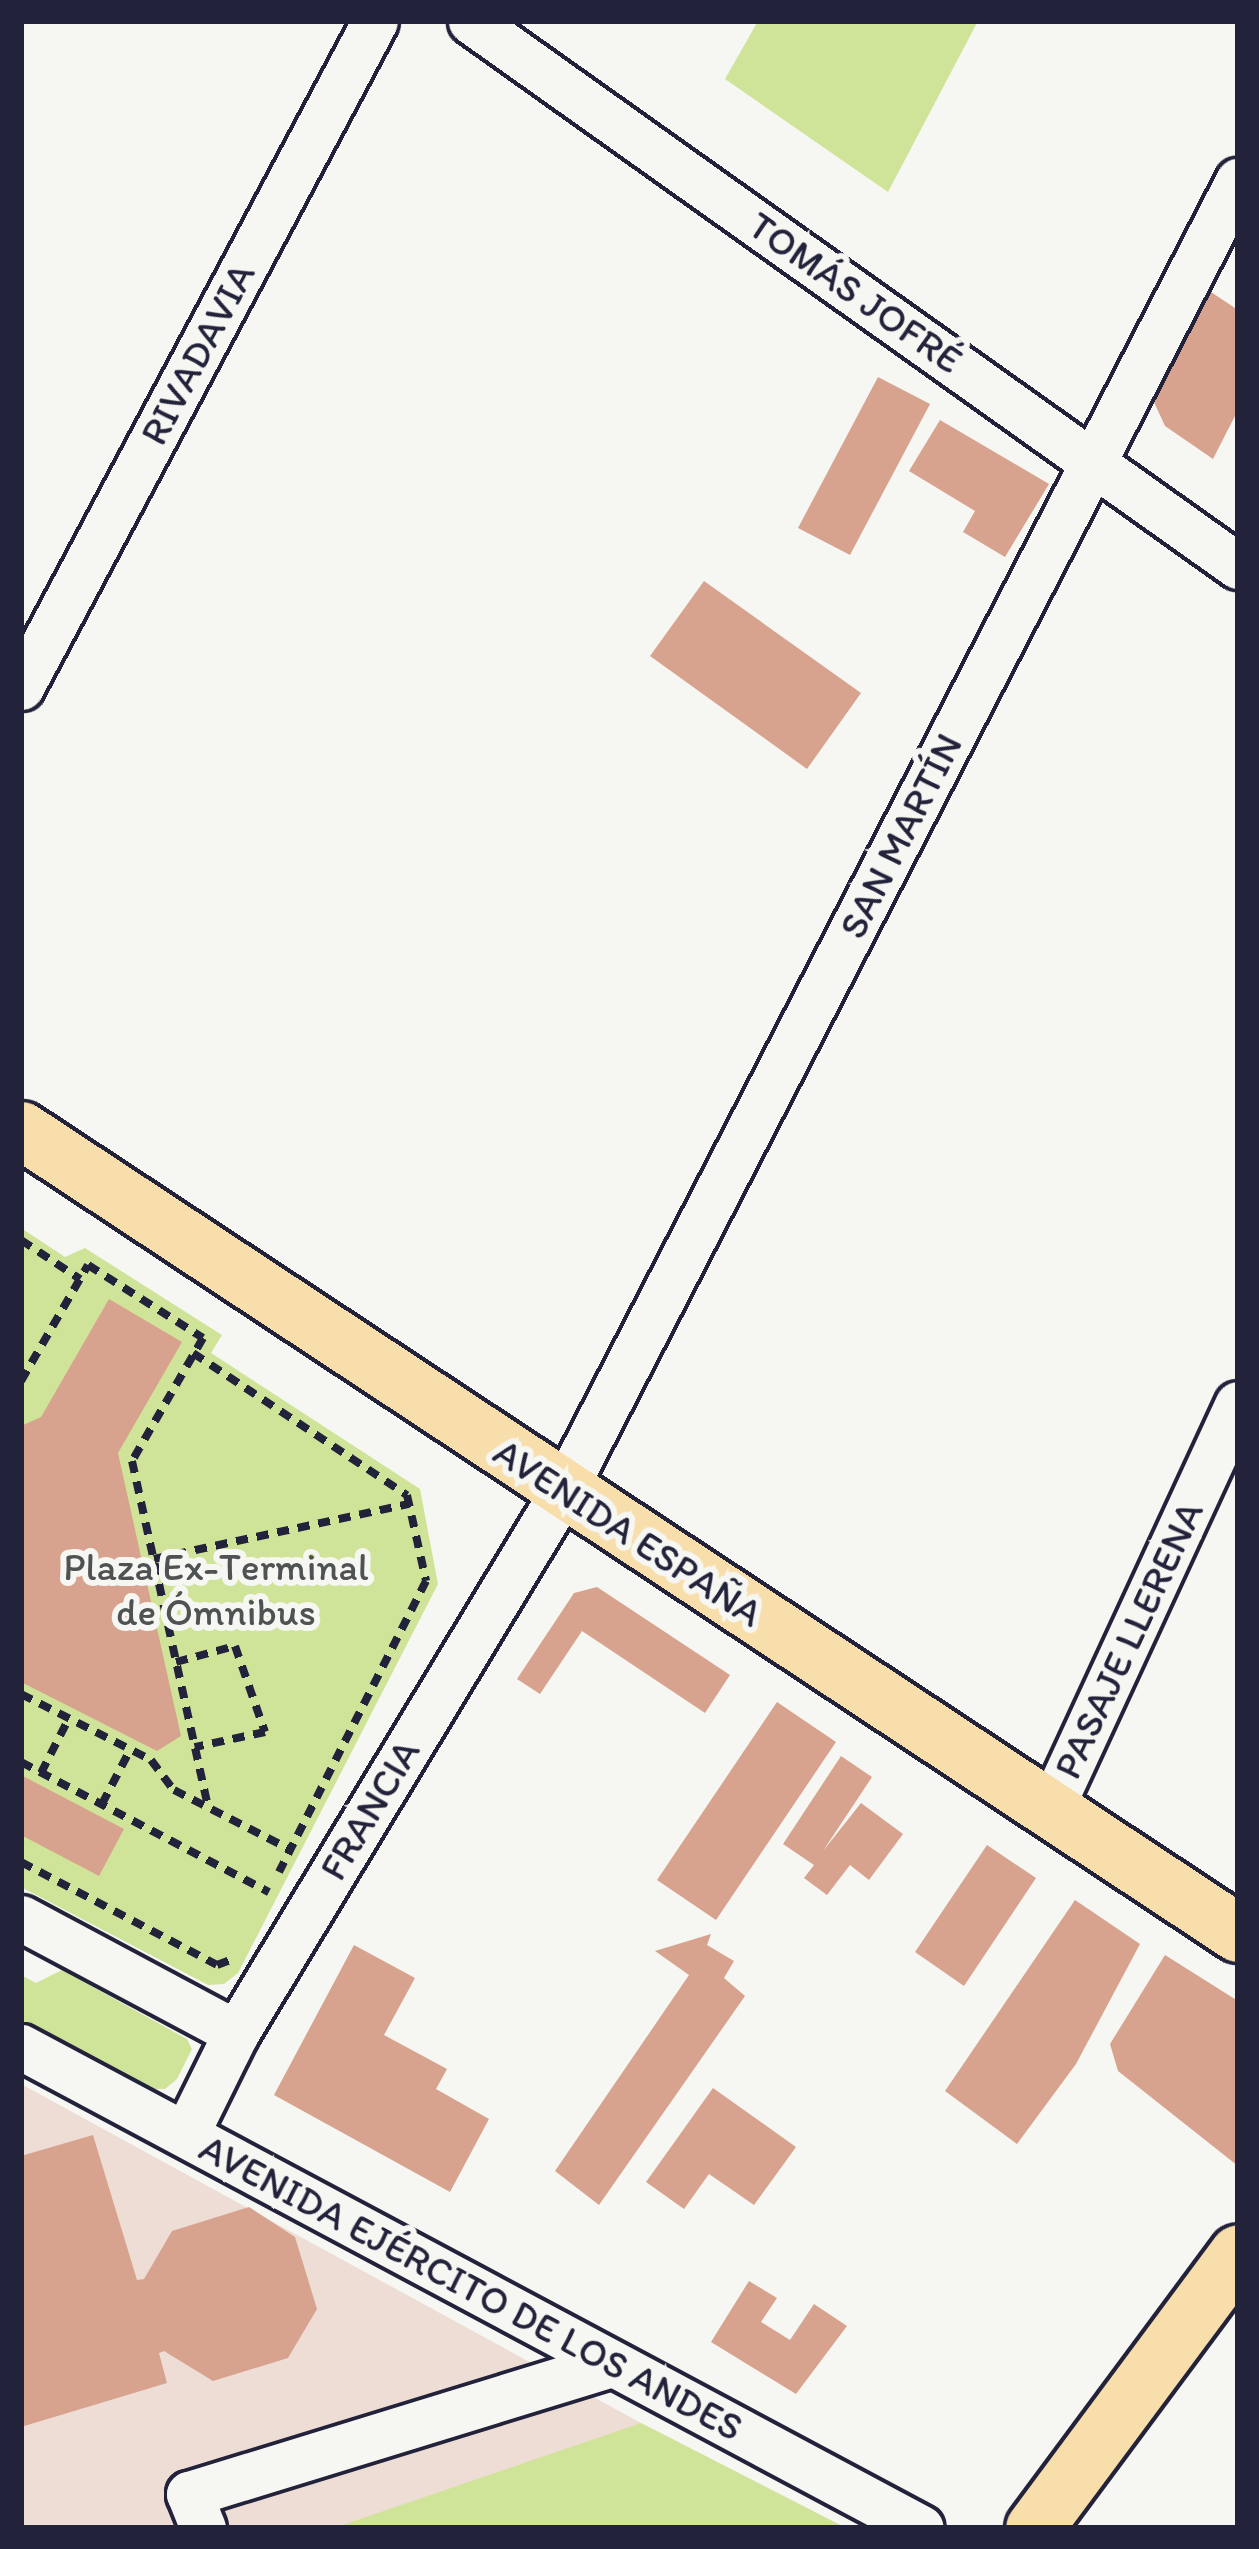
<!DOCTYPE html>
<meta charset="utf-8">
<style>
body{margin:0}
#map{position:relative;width:1259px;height:2549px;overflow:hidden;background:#f6f6f2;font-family:Itim,sans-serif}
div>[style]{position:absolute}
.built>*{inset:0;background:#edddd4}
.green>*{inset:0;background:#d0e499}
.building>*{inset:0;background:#d8a38e}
.path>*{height:8px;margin-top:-4px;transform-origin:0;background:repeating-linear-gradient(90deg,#22223b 0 12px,transparent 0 21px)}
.roads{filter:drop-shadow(3px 0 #22223b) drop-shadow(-3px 0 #22223b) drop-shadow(0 3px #22223b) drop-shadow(0 -3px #22223b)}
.minor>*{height:45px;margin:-22.5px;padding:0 22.5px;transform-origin:22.5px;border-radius:22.5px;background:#f6f6f2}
.major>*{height:57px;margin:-28.5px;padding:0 28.5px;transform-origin:28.5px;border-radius:28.5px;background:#f8deab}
span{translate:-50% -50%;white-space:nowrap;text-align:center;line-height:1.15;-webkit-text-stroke:12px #f6f6f2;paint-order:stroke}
.street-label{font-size:39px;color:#22223b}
.park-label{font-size:39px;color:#4e5252}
.frame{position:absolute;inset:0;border:24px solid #22223b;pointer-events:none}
</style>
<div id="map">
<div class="built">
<i style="clip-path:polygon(21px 2084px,641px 2423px,846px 2528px,21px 2528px)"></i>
</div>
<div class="green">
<i style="clip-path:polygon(758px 21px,978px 21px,888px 192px,725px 79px)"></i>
<i style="clip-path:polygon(21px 1228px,65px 1257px,85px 1248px,222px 1335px,211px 1353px,420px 1489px,438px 1584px,238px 1973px,224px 1984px,208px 1985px,21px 1887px)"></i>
<i style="clip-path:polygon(62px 1970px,187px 2039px,192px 2049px,177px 2079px,165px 2089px,148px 2089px,21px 2023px,21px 1975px,36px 1983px)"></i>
<i style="clip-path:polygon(641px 2423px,846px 2528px,334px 2528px)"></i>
</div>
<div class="building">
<i style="clip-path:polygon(1211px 292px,1238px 310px,1238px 410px,1213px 459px,1165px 426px,1153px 400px)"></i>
<i style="clip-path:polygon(878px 377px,930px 404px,850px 555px,798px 528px)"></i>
<i style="clip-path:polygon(940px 420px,1049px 484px,1005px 557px,963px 532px,975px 511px,909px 471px)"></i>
<i style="clip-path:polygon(704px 581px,861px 693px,807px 769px,650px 656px)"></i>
<i style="clip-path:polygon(109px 1299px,182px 1342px,118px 1453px,181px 1736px,157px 1751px,21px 1682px,21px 1426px,41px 1417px)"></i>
<i style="clip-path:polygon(597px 1587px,730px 1675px,705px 1713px,582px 1631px,540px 1694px,517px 1679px,574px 1593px)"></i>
<i style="clip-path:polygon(777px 1702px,836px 1742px,716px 1920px,657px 1880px)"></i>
<i style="clip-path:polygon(841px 1756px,872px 1777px,823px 1851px,861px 1803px,903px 1834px,869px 1880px,850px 1865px,827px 1895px,804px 1878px,814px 1865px,783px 1844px)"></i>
<i style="clip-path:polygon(21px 1775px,124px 1829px,99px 1876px,21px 1835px)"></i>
<i style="clip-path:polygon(987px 1845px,1036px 1878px,964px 1986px,915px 1952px)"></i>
<i style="clip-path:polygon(1075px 1900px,1140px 1944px,1076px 2064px,1017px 2144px,945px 2091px)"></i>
<i style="clip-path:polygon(711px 1934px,707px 1945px,734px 1961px,724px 1978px,745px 1996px,599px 2205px,555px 2171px,689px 1975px,655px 1951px)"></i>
<i style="clip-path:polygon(354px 1945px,415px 1978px,384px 2035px,447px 2069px,436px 2089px,489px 2119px,450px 2192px,274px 2095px)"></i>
<i style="clip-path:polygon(1165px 1955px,1238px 2001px,1238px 2166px,1118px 2071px,1110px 2044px)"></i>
<i style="clip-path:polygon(713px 2088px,796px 2147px,754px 2205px,709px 2174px,684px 2209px,646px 2182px)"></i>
<i style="clip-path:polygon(93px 2135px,137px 2280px,144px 2279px,172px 2231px,249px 2207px,295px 2237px,317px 2309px,288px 2358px,213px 2381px,164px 2351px,159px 2353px,167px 2383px,21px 2427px,21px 2156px)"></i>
<i style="clip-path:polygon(749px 2281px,777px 2298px,761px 2322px,790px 2340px,814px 2304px,847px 2326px,796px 2394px,711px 2342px)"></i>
</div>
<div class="path">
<i style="left:21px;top:1240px;width:71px;rotate:33.5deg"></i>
<i style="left:193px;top:1353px;width:257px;rotate:33.6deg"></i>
<i style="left:407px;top:1495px;width:88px;rotate:77.5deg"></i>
<i style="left:426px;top:1581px;width:326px;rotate:116.8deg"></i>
<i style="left:21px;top:1381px;width:134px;rotate:-60deg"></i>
<i style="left:88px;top:1265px;width:136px;rotate:32.4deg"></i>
<i style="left:203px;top:1338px;width:142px;rotate:120deg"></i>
<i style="left:132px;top:1461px;width:354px;rotate:77.6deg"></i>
<i style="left:154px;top:1559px;width:261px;rotate:-12.2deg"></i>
<i style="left:176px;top:1662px;width:61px;rotate:-15.2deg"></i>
<i style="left:235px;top:1646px;width:91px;rotate:70.8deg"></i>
<i style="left:265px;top:1732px;width:72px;rotate:167.9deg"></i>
<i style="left:21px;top:1694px;width:146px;rotate:26.9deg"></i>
<i style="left:151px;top:1760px;width:38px;rotate:53deg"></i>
<i style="left:174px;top:1790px;width:131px;rotate:27.1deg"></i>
<i style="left:21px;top:1762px;width:280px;rotate:27.7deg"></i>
<i style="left:41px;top:1773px;width:62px;rotate:-63deg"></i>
<i style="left:102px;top:1804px;width:61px;rotate:-62.6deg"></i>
<i style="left:21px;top:1862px;width:221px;rotate:27.7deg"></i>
<i style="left:217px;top:1965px;width:17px;rotate:-21deg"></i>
</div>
<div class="roads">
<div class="minor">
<i style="left:471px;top:21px;width:941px;rotate:35.4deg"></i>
<i style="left:21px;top:687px;width:754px;rotate:-62.01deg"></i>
<i style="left:1050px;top:1810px;width:447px;rotate:-65.2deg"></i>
<i style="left:21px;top:1918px;width:244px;rotate:28.1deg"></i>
<i style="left:21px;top:2047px;width:1020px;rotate:28.12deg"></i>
<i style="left:186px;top:2134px;width:113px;rotate:-63.7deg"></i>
<i style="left:236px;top:2033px;width:633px;rotate:-58.9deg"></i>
<i style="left:563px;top:1491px;width:1474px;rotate:-62.74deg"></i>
<i style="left:203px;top:2528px;width:37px;rotate:-112deg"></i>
<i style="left:189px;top:2494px;width:438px;rotate:-17.1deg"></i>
</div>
<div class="major">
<i style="left:21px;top:1130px;width:1458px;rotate:33.42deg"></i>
<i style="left:1034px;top:2528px;width:342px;rotate:-53.4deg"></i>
</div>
</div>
<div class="street-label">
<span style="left:855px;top:293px;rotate:35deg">TOMÁS JOFRÉ</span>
<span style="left:198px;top:354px;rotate:-62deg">RIVADAVIA</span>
<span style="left:901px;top:836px;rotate:-63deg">SAN MARTÍN</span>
<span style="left:628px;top:1533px;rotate:33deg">AVENIDA ESPAÑA</span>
<span style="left:1129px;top:1640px;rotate:-65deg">PASAJE LLERENA</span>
<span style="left:370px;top:1810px;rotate:-59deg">FRANCIA</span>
<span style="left:471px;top:2288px;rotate:28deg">AVENIDA EJÉRCITO DE LOS ANDES</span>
</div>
<div class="park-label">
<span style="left:216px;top:1590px">Plaza Ex-Terminal<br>de Ómnibus</span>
</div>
<div class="frame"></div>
</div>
